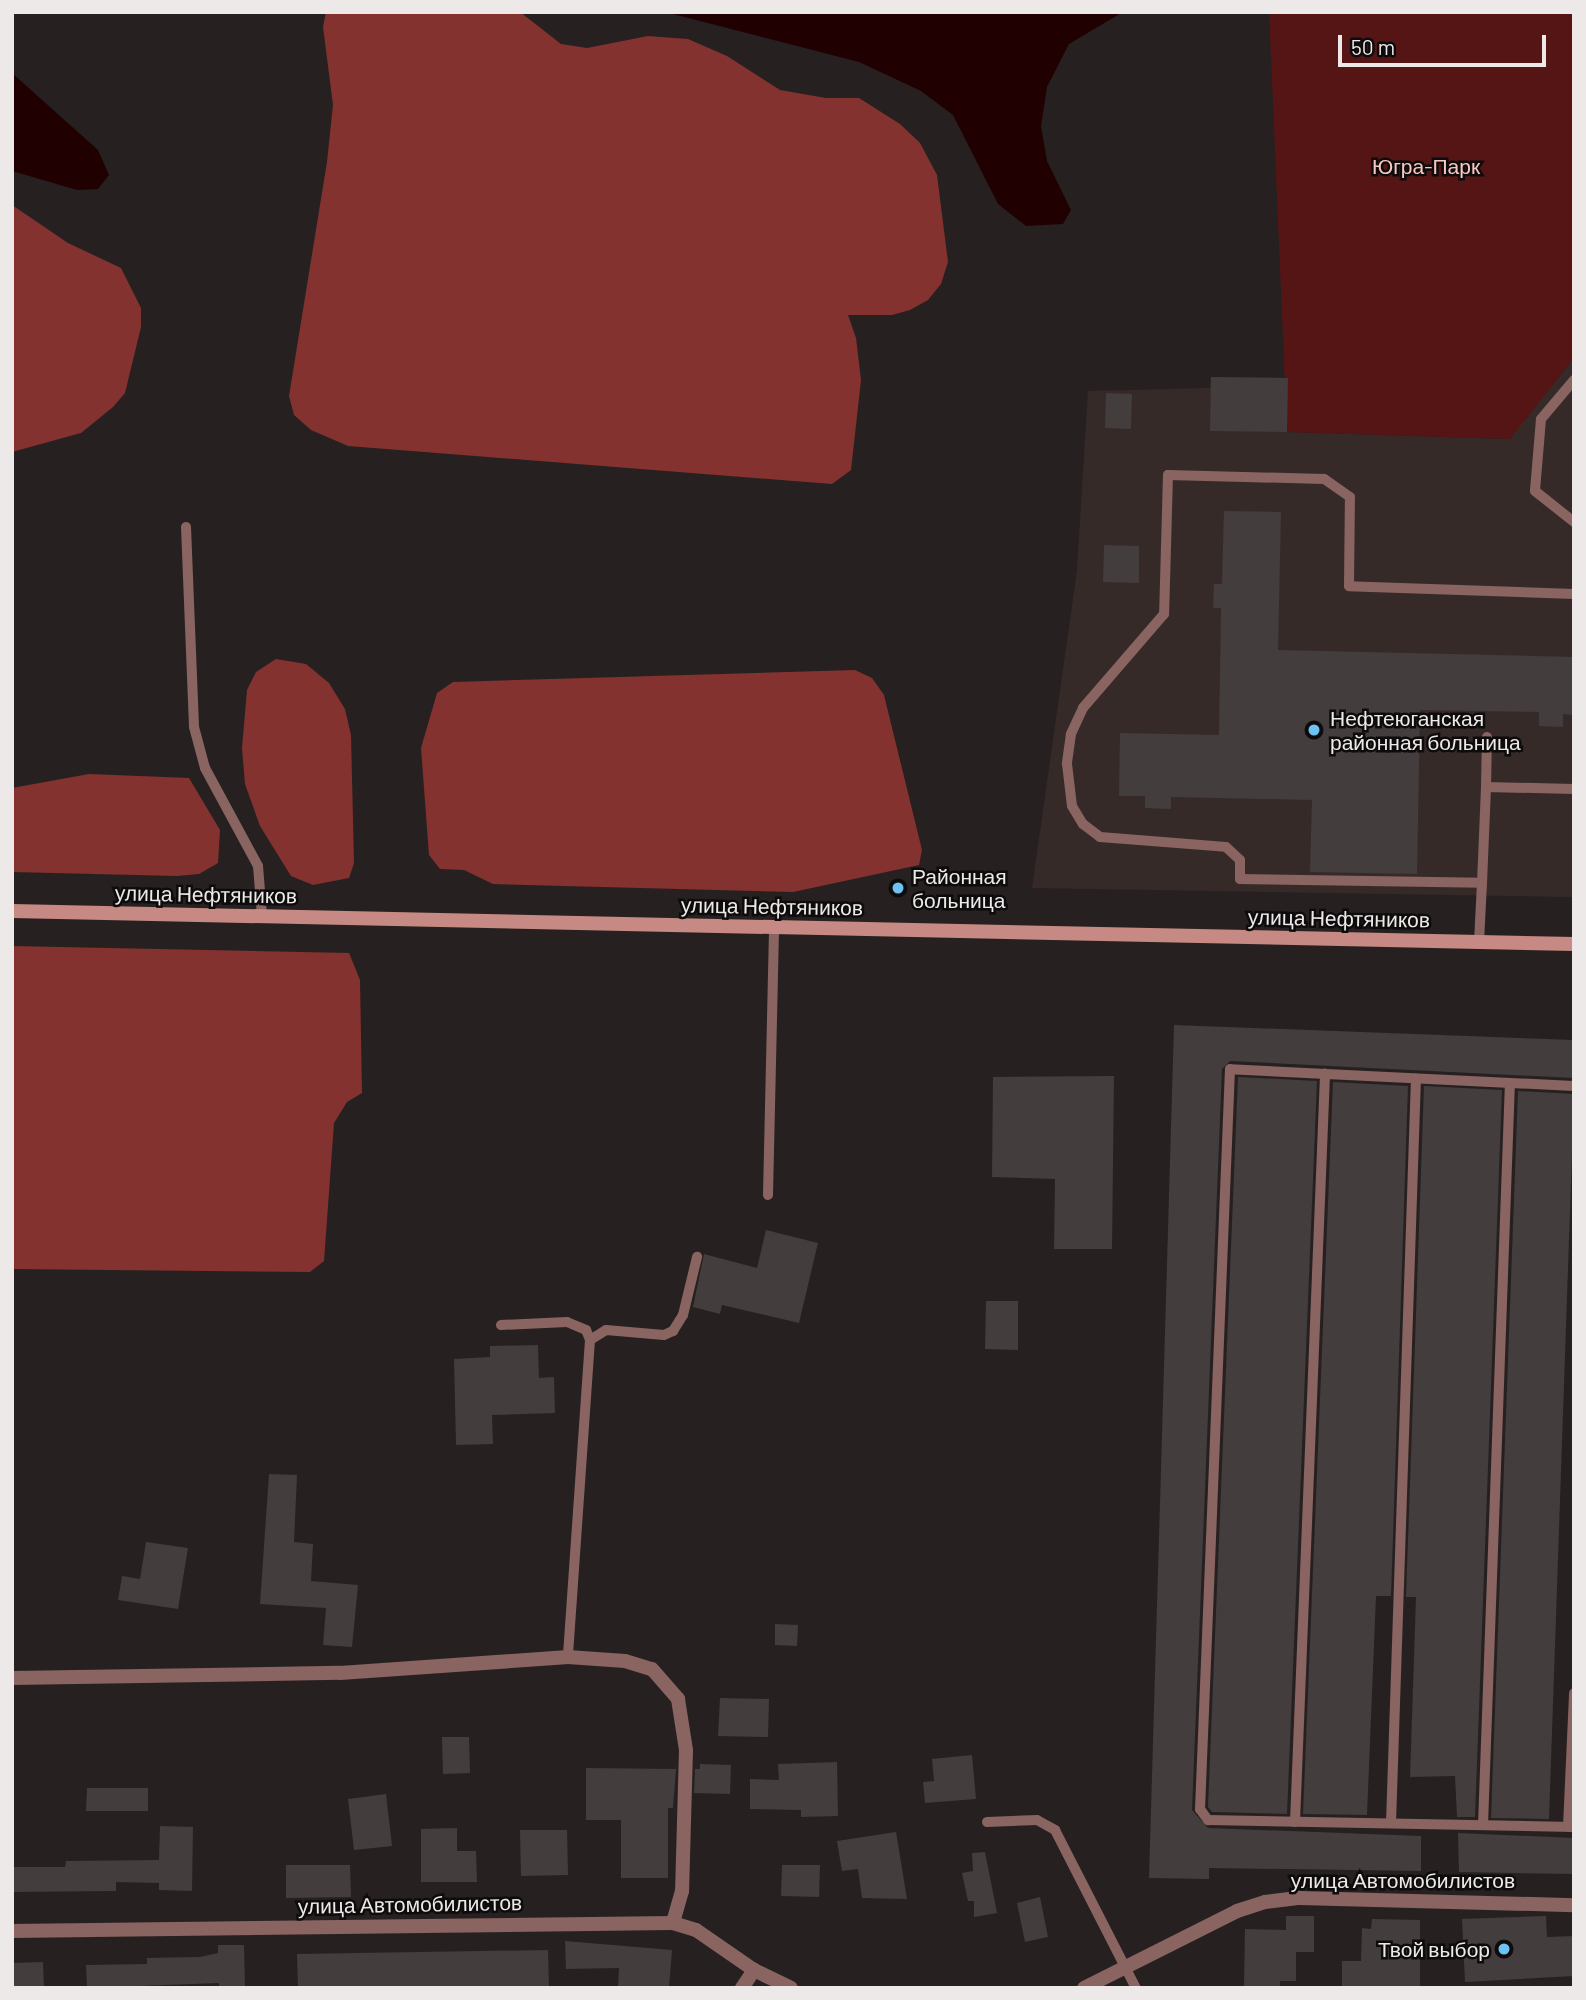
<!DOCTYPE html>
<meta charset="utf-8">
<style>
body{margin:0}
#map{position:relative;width:1586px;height:2000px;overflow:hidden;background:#262120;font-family:Barlow,sans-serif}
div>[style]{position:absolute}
.built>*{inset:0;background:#362a29}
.green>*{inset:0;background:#541514}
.forest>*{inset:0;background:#83322f}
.water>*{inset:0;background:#200000}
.building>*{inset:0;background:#433d3d}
.lane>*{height:10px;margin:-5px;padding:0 5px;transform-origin:5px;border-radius:5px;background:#8a6460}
.street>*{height:14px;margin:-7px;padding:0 7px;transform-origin:7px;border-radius:7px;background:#8a6460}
.secondary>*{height:14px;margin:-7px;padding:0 7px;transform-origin:7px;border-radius:7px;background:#c68983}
.dots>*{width:19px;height:19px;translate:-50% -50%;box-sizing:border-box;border:4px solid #0d0b0b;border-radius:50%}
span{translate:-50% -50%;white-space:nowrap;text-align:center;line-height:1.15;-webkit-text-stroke:5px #0d0b0b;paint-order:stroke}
.park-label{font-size:21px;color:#f9c7c2}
.poi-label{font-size:21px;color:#ede9e9}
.left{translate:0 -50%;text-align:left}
.right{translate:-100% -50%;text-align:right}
.street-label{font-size:21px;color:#ede9e9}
.frame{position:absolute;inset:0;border:14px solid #ede9e9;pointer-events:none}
.scale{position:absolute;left:1338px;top:35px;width:208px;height:32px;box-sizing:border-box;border:4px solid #ede9e9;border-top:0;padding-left:9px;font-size:21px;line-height:24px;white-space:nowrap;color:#ede9e9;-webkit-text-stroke:5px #0d0b0b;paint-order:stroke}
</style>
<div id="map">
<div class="built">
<i style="clip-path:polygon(1574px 358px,1574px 897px,1032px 888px,1077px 571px,1088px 391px,1210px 388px,1211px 377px,1288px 378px,1288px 432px,1509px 439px)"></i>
</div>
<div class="green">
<i style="clip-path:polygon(1269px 12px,1574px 12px,1574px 358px,1510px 439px,1287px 432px)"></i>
</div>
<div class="forest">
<i style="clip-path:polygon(326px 12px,520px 12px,561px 44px,587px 48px,648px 36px,688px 39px,727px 56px,780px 90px,826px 98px,859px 98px,900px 124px,920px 143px,937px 175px,948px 262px,941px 284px,928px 300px,910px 310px,892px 315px,848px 315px,856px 338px,861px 380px,851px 470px,832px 484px,348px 446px,311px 430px,294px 415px,289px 396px,327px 162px,333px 105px,323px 27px)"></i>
<i style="clip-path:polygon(12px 205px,68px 243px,121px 268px,141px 308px,141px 327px,125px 393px,113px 407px,81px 433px,12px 452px)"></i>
<i style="clip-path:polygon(276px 659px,306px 664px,329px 683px,345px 709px,351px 735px,354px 863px,349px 878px,313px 885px,291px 876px,260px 826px,245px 784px,242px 748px,247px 690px,256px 672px)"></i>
<i style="clip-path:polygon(855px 670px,872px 678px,884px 695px,922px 850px,919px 865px,793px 892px,493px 884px,464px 870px,440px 869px,429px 855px,421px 748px,437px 693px,453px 682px)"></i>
<i style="clip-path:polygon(89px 774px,189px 778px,220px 830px,218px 863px,199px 874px,177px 876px,12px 872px,12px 788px)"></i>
<i style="clip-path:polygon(12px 946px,349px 953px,360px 980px,362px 1093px,347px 1102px,334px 1123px,324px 1261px,310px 1272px,12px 1269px)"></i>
</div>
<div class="water">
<i style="clip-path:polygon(665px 12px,1123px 12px,1069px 44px,1047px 87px,1041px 126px,1047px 161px,1071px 210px,1063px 224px,1026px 226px,998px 204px,953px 115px,921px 91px,859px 62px)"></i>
<i style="clip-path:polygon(12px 73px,98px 150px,109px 175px,98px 189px,77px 190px,12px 171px)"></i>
</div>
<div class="building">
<i style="clip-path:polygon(1211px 377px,1288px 378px,1287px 432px,1210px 431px)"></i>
<i style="clip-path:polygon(1106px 393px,1132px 394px,1131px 429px,1105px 428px)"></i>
<i style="clip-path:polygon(1224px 511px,1281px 512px,1278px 650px,1574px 657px,1574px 715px,1563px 714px,1563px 727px,1539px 726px,1539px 712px,1420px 710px,1417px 874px,1310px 872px,1312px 800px,1171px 797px,1171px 809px,1145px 808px,1145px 796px,1119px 796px,1120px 733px,1219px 735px,1221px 608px,1213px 608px,1214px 584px,1222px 584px)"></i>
<i style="clip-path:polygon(1104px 545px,1139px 546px,1139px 583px,1103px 582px)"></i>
<i style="clip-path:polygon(1174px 1025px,1574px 1040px,1574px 1078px,1230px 1061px,1222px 1069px,1192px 1810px,1208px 1828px,1421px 1836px,1421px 1871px,1209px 1868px,1209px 1879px,1149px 1878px)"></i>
<i style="clip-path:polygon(1114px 1076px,1112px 1249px,1054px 1249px,1055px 1179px,992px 1177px,993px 1077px)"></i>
<i style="clip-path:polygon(1238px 1077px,1317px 1081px,1287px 1814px,1212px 1812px,1208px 1807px)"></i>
<i style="clip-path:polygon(1333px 1082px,1408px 1086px,1391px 1596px,1376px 1596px,1367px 1815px,1303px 1814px)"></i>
<i style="clip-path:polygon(1424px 1086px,1502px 1090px,1475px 1817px,1457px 1817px,1455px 1776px,1410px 1777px,1416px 1597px,1406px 1597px)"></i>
<i style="clip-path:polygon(1518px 1091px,1574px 1094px,1549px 1819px,1491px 1818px)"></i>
<i style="clip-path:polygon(766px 1230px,818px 1243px,799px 1323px,722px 1305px,720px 1314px,693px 1307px,704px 1254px,757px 1268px)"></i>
<i style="clip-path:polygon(986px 1301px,1018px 1301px,1018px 1350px,985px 1349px)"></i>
<i style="clip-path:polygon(538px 1345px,539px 1378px,554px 1377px,555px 1413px,492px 1415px,493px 1444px,456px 1445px,454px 1359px,490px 1357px,490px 1346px)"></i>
<i style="clip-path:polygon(269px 1474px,297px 1475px,294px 1542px,313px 1544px,311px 1581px,358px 1585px,352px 1647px,323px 1645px,326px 1608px,260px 1604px)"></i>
<i style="clip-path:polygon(146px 1542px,188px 1548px,178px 1609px,118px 1600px,122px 1576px,140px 1579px)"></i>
<i style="clip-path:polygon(775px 1624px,798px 1625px,797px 1646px,775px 1645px)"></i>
<i style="clip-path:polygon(720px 1698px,769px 1699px,768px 1737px,718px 1736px)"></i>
<i style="clip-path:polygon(442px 1737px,469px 1737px,470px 1773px,443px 1774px)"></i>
<i style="clip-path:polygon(972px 1755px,976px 1799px,925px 1803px,923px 1782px,934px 1781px,932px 1759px)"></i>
<i style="clip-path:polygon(837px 1762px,838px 1816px,801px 1817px,801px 1810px,750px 1809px,750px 1779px,779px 1780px,778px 1764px)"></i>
<i style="clip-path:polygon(700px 1764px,731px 1765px,730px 1794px,694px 1793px,695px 1769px,700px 1769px)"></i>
<i style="clip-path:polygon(586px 1768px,676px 1769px,673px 1808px,668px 1808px,668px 1878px,621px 1878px,621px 1820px,586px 1820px)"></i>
<i style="clip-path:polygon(87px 1788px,148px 1788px,148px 1811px,86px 1811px)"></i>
<i style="clip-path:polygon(386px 1794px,392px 1846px,354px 1850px,348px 1799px)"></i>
<i style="clip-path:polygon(160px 1826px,193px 1827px,192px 1891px,159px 1890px,159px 1883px,116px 1882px,116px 1891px,12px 1892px,12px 1867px,65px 1867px,66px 1861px,159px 1860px)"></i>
<i style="clip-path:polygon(457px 1828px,457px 1851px,476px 1851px,477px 1882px,421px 1882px,421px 1829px)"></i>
<i style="clip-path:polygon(520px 1830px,567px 1830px,568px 1875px,521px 1876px)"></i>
<i style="clip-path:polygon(896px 1832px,907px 1899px,862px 1898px,858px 1869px,842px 1871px,837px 1841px)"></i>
<i style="clip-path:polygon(1458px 1833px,1574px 1838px,1574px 1874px,1459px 1872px)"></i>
<i style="clip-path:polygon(985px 1852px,997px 1913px,974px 1917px,974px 1901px,968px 1901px,962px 1873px,973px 1871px,972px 1853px)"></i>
<i style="clip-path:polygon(286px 1865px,350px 1865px,351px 1897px,286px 1898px)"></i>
<i style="clip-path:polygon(782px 1865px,820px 1865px,819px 1897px,781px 1896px)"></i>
<i style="clip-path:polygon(1040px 1897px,1048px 1937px,1025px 1942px,1017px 1903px)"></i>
<i style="clip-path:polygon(1286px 1916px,1314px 1916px,1314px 1952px,1296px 1952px,1296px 1981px,1280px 1981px,1280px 1988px,1244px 1988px,1245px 1929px,1286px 1930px)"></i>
<i style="clip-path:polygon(1546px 1916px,1547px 1937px,1574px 1936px,1574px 1976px,1465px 1982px,1462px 1919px)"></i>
<i style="clip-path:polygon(1372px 1919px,1420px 1920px,1420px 1988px,1342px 1988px,1342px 1961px,1361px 1961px,1362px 1928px,1371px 1929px)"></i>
<i style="clip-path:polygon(565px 1941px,672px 1950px,669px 1988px,618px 1988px,619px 1968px,566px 1969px)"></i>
<i style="clip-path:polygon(218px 1945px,244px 1945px,245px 1988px,219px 1988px,219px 1983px,87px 1988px,86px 1965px,147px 1964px,147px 1958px,200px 1957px,218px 1953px)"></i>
<i style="clip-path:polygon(548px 1950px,549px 1988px,298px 1988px,297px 1954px)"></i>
<i style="clip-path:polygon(43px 1962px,44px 1988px,12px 1988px,12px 1963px)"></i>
</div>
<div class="lane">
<i style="left:1574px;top:380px;width:51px;rotate:130.2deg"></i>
<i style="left:1541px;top:419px;width:72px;rotate:94.8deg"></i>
<i style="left:1535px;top:491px;width:50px;rotate:38.5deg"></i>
<i style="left:186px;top:527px;width:200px;rotate:87.7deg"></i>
<i style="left:194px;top:727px;width:42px;rotate:75deg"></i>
<i style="left:205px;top:768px;width:111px;rotate:61.6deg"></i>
<i style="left:258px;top:866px;width:50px;rotate:85.4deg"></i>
<i style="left:1574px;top:594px;width:225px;rotate:-178deg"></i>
<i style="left:1349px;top:586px;width:89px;rotate:-89.4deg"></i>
<i style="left:1350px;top:497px;width:32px;rotate:-145deg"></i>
<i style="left:1324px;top:479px;width:156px;rotate:-178.5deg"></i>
<i style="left:1168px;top:475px;width:139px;rotate:91.6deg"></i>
<i style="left:1164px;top:614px;width:124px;rotate:130.8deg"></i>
<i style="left:1083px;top:708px;width:29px;rotate:115deg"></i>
<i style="left:1071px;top:734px;width:30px;rotate:98deg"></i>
<i style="left:1067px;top:764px;width:42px;rotate:83.2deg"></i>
<i style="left:1072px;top:806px;width:21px;rotate:59deg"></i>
<i style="left:1083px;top:824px;width:21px;rotate:37deg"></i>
<i style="left:1100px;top:837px;width:126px;rotate:4.5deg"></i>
<i style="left:1226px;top:847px;width:19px;rotate:43deg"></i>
<i style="left:1240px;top:860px;width:19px;rotate:90deg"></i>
<i style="left:1240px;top:879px;width:242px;rotate:0.9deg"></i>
<i style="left:1482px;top:883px;width:96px;rotate:-87.6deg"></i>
<i style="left:1486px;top:787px;width:88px;rotate:1.3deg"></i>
<i style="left:1486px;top:787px;width:50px;rotate:-88.9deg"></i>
<i style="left:1479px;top:942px;width:59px;rotate:-87.1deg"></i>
<i style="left:1574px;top:1086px;width:344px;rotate:-177.2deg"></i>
<i style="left:1230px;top:1069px;width:741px;rotate:92.32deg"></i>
<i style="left:1200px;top:1809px;width:14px;rotate:54deg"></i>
<i style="left:1208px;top:1820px;width:366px;rotate:1.1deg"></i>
<i style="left:768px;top:1195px;width:268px;rotate:-88.7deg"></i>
<i style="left:501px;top:1325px;width:66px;rotate:-2.6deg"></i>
<i style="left:567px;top:1322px;width:21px;rotate:23deg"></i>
<i style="left:586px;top:1330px;width:11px;rotate:68deg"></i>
<i style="left:590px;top:1340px;width:318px;rotate:94deg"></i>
<i style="left:590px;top:1340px;width:19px;rotate:-32deg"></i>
<i style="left:606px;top:1330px;width:58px;rotate:4.9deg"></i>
<i style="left:664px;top:1335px;width:10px;rotate:-24deg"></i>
<i style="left:673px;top:1331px;width:19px;rotate:-58deg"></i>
<i style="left:683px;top:1315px;width:60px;rotate:-76.4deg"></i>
<i style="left:987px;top:1822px;width:50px;rotate:-2.3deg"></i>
<i style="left:1037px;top:1820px;width:21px;rotate:29deg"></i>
<i style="left:1055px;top:1830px;width:178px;rotate:62.9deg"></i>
<i style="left:1295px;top:1822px;width:749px;rotate:-87.7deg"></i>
<i style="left:1391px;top:1823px;width:745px;rotate:-88.08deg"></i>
<i style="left:1483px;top:1825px;width:742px;rotate:-87.92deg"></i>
<i style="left:1568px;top:1827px;width:134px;rotate:-87.4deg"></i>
</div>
<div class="street">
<i style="left:12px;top:1678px;width:328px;rotate:-0.9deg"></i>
<i style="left:340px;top:1673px;width:229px;rotate:-4deg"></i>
<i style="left:568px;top:1657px;width:57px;rotate:4deg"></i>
<i style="left:625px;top:1661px;width:28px;rotate:17deg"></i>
<i style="left:652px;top:1669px;width:40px;rotate:49deg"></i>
<i style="left:678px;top:1699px;width:52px;rotate:81.1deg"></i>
<i style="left:686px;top:1750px;width:141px;rotate:91.6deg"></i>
<i style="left:682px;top:1891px;width:33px;rotate:106deg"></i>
<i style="left:12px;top:1931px;width:661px;rotate:-0.69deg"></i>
<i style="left:673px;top:1923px;width:24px;rotate:17deg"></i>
<i style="left:696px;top:1930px;width:70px;rotate:34.6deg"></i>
<i style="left:754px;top:1970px;width:41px;rotate:25.9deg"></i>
<i style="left:742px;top:1988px;width:22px;rotate:-56deg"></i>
<i style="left:1084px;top:1988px;width:171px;rotate:-26.7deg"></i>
<i style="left:1237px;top:1911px;width:29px;rotate:-18deg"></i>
<i style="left:1265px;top:1902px;width:35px;rotate:-7deg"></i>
<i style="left:1300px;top:1898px;width:274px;rotate:1.5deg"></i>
</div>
<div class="secondary">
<i style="left:12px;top:911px;width:1562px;rotate:1.21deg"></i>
</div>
<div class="dots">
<i style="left:1314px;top:730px;background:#6dc2f3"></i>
<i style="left:898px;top:888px;background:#6dc2f3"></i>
<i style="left:1504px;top:1949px;background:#6dc2f3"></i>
</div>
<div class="park-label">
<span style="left:1426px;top:166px">Югра-Парк</span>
</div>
<div class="poi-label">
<span class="left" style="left:1330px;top:730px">Нефтеюганская<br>районная больница</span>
<span class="left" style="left:912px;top:888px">Районная<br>больница</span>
<span class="right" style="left:1490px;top:1949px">Твой выбор</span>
</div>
<div class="street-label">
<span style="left:206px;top:894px;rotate:1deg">улица Нефтяников</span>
<span style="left:772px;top:906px;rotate:1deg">улица Нефтяников</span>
<span style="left:1339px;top:918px;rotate:1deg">улица Нефтяников</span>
<span style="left:1403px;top:1880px">улица Автомобилистов</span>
<span style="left:410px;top:1904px;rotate:-1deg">улица Автомобилистов</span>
</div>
<div class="frame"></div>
<div class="scale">50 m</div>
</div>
